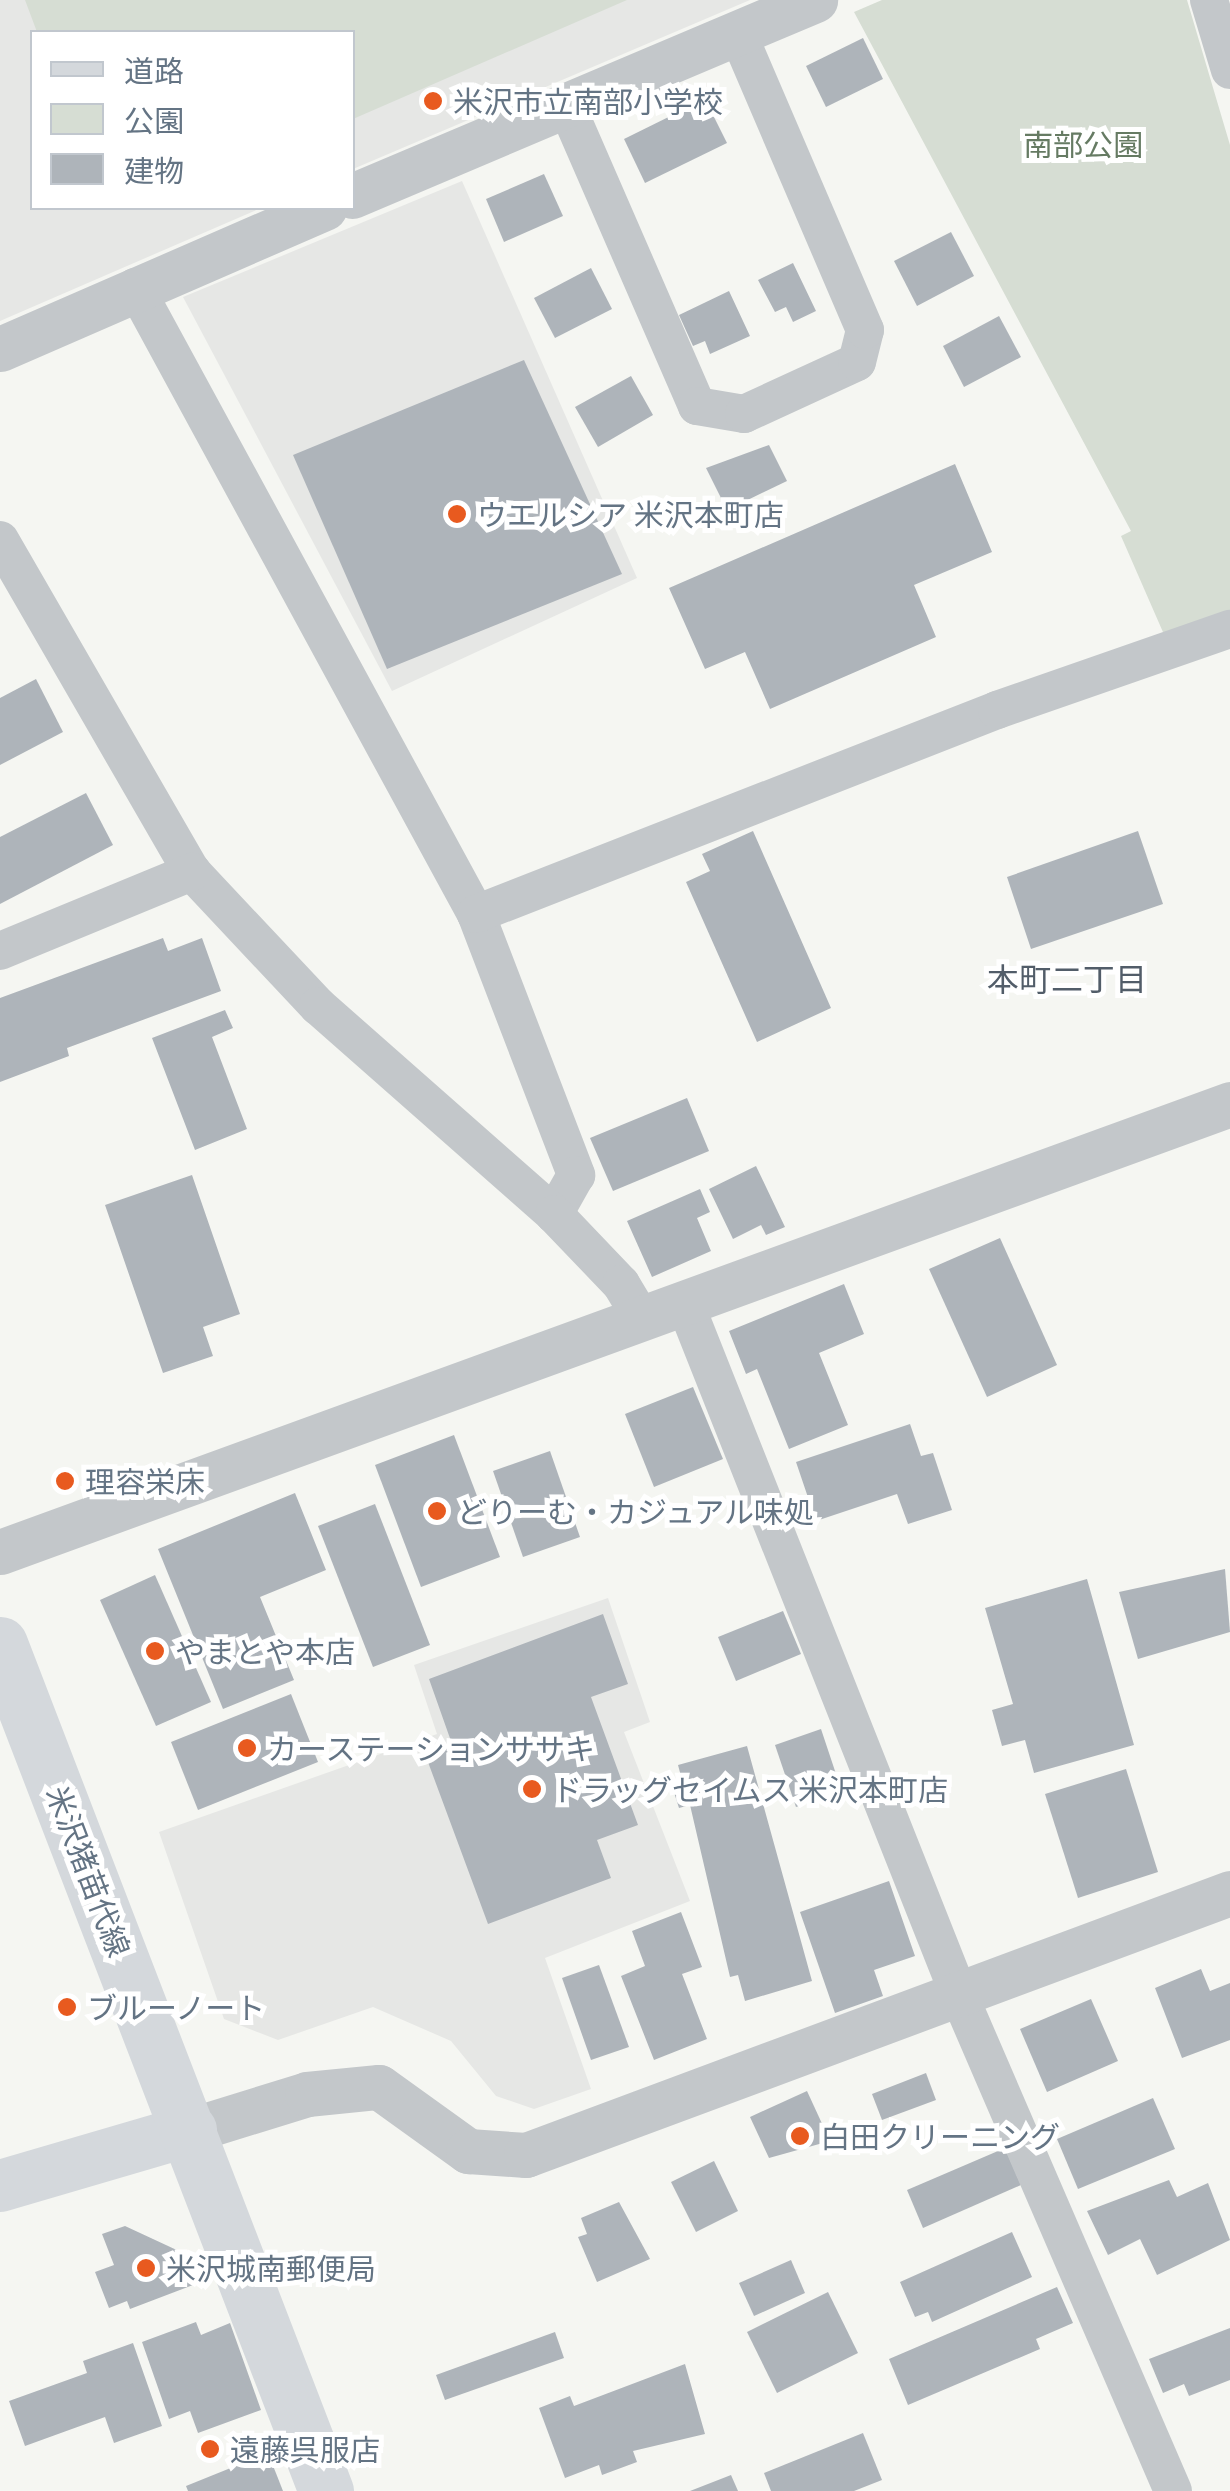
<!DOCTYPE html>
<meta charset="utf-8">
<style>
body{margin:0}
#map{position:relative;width:1230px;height:2491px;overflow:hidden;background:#f5f6f2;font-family:"Exo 2","Noto Sans JP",sans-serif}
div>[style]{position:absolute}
.built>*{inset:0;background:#e6e7e5}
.green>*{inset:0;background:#d6ddd3}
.building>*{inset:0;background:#aeb4ba}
.minor>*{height:38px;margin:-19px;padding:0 19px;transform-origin:19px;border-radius:19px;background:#c3c7ca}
.tertiary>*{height:45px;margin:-22.5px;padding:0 22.5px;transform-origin:22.5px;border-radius:22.5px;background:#c3c7ca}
.secondary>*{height:52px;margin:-26px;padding:0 26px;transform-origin:26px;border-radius:26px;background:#d4d8dc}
.primary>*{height:55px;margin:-27.5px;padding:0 27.5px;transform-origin:27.5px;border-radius:27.5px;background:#d4d8dc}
.dots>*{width:28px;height:28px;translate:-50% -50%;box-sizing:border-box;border:5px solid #fff;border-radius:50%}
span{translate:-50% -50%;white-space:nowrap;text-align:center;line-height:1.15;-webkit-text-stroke:10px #fff;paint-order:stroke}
.poi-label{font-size:30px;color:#647484}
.left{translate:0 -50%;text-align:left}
.park-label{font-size:30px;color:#667b63}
.street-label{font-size:30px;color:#647484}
.neighbourhood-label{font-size:32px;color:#525d69}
.legend{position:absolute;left:30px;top:30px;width:325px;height:180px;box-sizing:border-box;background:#fff;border:2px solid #c1c7ce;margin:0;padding:12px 18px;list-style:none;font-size:30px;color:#647484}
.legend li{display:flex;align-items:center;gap:20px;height:50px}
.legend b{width:50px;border:2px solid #c1c7ce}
</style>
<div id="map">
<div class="built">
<i style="clip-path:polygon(0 0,750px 0,353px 169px,352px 32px,32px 32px,32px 208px,261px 208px,0 321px)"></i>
<i style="clip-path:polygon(462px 181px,637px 578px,392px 691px,183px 297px)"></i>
<i style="clip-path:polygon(608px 1598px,650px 1722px,624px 1732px,690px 1901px,545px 1958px,591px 2089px,534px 2109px,496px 2096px,451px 2041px,373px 2007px,278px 2040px,224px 2019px,159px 1832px,437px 1734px,414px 1665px)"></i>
</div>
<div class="green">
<i style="clip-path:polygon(25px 0,627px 0,353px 119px,352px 32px,37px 32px)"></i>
<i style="clip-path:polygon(882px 0,1187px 0,1230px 145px,1230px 613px,1166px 639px,1121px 536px,1131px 531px,854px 12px)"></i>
</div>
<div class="building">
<i style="clip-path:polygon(863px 38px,883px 79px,826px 107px,806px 66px)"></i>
<i style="clip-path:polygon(705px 99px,727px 143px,645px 183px,624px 139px)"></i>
<i style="clip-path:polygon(544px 174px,563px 216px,504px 242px,486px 199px)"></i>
<i style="clip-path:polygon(951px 232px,974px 276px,917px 306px,894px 261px)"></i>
<i style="clip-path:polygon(793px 263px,816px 311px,793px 322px,786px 307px,775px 312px,758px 280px)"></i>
<i style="clip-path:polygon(591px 268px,612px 309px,555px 338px,534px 298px)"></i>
<i style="clip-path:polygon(729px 291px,750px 336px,710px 354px,705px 341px,693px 346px,679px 315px)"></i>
<i style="clip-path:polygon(999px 316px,1021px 357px,964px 387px,943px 346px)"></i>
<i style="clip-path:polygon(524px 360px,622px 574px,387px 669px,293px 455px)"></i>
<i style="clip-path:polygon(631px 376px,653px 415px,598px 447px,575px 407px)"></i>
<i style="clip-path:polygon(769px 445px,787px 481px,727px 510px,706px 468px)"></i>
<i style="clip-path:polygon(955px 464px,992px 552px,914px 585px,936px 637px,770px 709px,745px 652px,705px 669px,669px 588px)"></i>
<i style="clip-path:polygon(36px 679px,63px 732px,0 765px,0 698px)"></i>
<i style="clip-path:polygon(86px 793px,113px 845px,0 904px,0 837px)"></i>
<i style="clip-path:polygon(753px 831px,831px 1008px,757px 1042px,686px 882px,710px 871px,702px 854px)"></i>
<i style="clip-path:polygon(1138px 831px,1163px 904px,1031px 949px,1007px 877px)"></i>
<i style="clip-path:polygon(163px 938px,168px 951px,202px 938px,221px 991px,67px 1048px,69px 1056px,0 1082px,0 998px)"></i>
<i style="clip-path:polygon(225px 1010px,233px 1028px,212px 1037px,247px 1129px,195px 1150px,152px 1038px)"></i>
<i style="clip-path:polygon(687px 1098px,709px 1151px,613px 1191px,590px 1138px)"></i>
<i style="clip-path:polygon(756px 1166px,785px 1227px,766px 1235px,761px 1225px,733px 1239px,709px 1189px)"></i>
<i style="clip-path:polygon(192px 1175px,240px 1314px,203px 1327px,213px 1356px,163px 1373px,105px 1205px)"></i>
<i style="clip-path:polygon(700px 1189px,710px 1212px,697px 1218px,711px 1251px,652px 1277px,627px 1221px)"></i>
<i style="clip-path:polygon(1000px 1238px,1057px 1365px,987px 1397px,929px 1269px)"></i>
<i style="clip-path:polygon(844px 1284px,864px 1334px,819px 1353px,848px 1425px,789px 1449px,757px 1369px,746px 1374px,729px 1331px)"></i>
<i style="clip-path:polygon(693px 1387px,723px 1459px,654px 1487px,625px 1414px)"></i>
<i style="clip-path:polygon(910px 1424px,921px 1456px,933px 1453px,952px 1510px,908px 1524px,897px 1494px,816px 1521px,796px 1462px)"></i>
<i style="clip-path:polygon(454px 1435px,500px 1557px,421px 1587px,375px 1465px)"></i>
<i style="clip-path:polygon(550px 1451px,580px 1537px,523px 1557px,493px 1471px)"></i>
<i style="clip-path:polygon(295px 1493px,326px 1570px,260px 1597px,294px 1680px,223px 1709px,158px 1549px)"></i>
<i style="clip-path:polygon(375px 1504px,430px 1645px,373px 1667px,318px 1526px)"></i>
<i style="clip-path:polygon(1225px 1569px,1230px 1632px,1138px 1659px,1119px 1592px)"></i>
<i style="clip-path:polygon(155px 1575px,211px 1702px,156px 1726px,100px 1600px)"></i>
<i style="clip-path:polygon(1087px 1579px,1134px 1745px,1034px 1773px,1025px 1740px,1002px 1746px,992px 1710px,1013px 1704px,985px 1608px)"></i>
<i style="clip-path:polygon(783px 1611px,801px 1654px,736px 1681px,718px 1637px)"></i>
<i style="clip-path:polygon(603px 1614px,628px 1684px,591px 1697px,638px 1825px,597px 1840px,611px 1878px,488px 1924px,425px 1754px,452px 1744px,429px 1679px)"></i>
<i style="clip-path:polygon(291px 1694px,318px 1762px,198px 1810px,171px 1742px)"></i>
<i style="clip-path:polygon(821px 1729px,842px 1792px,796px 1807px,775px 1745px)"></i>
<i style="clip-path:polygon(747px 1746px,812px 1981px,745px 2001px,738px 1975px,730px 1977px,690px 1805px,679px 1808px,671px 1783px,682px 1780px,678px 1765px)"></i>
<i style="clip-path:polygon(1126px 1769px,1158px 1872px,1078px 1898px,1045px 1794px)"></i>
<i style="clip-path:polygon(889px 1881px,915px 1956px,874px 1970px,883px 1996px,835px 2013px,800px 1912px)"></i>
<i style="clip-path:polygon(681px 1912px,702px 1967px,682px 1974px,707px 2039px,654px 2060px,621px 1976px,645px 1966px,632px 1931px)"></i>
<i style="clip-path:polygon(599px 1965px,629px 2047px,591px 2060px,562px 1978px)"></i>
<i style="clip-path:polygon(1201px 1969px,1210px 1991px,1230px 1983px,1230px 2040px,1182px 2058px,1155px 1988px)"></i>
<i style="clip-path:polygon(1091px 1999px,1118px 2061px,1047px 2092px,1020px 2029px)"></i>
<i style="clip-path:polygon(926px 2073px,936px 2100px,882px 2120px,872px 2094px)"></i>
<i style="clip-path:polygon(807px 2091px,830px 2141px,769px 2158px,750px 2117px)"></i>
<i style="clip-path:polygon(1153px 2098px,1175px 2149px,1078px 2189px,1057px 2139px)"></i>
<i style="clip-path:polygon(1005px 2148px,1021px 2185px,923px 2228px,907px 2190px)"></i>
<i style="clip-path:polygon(714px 2161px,738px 2211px,696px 2232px,671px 2182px)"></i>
<i style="clip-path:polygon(1169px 2180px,1177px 2197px,1208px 2183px,1230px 2240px,1157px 2275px,1140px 2239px,1108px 2255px,1087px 2211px)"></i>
<i style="clip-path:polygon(619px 2202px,650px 2259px,597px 2282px,578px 2237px,587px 2234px,581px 2218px)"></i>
<i style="clip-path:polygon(125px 2226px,181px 2252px,193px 2285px,130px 2309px,127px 2301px,109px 2308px,95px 2272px,114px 2265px,102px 2234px)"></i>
<i style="clip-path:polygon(1012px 2232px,1032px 2277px,932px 2322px,928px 2312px,915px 2317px,900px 2282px)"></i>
<i style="clip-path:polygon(791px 2260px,805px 2293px,754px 2316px,739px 2283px)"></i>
<i style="clip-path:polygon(1057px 2287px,1073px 2323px,1036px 2339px,1040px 2349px,908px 2405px,889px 2359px)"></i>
<i style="clip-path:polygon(828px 2292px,858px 2353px,777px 2393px,747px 2332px)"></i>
<i style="clip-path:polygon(196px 2322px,201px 2335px,230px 2323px,261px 2410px,198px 2433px,190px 2411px,169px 2419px,142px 2342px)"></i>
<i style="clip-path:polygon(1230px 2328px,1230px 2380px,1189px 2396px,1184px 2384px,1163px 2393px,1149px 2359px)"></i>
<i style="clip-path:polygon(555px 2332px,564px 2358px,445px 2400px,436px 2375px)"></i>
<i style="clip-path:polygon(133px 2343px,162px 2426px,114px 2443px,105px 2417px,25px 2446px,9px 2401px,87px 2373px,83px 2361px)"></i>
<i style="clip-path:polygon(685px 2364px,705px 2434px,633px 2451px,637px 2462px,602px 2475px,599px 2465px,565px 2478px,539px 2408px,570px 2396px,574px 2406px)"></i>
<i style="clip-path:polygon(863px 2433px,882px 2480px,854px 2491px,771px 2491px,764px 2473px)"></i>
<i style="clip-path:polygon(268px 2453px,283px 2491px,188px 2491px,186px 2486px)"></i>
<i style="clip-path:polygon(731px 2475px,738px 2491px,690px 2491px)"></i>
</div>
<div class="minor">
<i style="left:1209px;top:0;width:73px;rotate:73.3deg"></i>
<i style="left:567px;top:107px;width:326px;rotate:66.5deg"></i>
<i style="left:697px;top:406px;width:48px;rotate:9.7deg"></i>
<i style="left:744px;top:414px;width:124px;rotate:-24.7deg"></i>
<i style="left:857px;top:362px;width:33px;rotate:-76deg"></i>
<i style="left:865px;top:330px;width:323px;rotate:-113.2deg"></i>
<i style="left:135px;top:287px;width:714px;rotate:61.46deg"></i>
<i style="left:476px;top:914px;width:280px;rotate:69deg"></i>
<i style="left:576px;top:1175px;width:45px;rotate:119.4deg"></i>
<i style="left:0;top:540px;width:384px;rotate:60deg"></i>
<i style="left:192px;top:872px;width:184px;rotate:46.8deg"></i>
<i style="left:318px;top:1006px;width:315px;rotate:41.4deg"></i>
<i style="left:554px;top:1214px;width:97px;rotate:46.3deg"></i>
<i style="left:621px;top:1284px;width:39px;rotate:59deg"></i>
<i style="left:476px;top:914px;width:560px;rotate:-21.38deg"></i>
<i style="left:997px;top:710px;width:247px;rotate:-19.2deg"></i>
<i style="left:0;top:951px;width:208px;rotate:-22.4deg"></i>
<i style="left:684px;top:1301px;width:746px;rotate:68.38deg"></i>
<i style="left:959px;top:1995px;width:540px;rotate:66.66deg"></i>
</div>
<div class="tertiary">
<i style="left:352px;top:196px;width:503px;rotate:-22.94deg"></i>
<i style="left:0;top:349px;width:354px;rotate:-23.5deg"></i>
<i style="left:0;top:1552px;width:1309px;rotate:-20.01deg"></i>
<i style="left:191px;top:2130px;width:121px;rotate:-17.2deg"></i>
<i style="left:307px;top:2094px;width:72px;rotate:-5.6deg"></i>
<i style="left:379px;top:2087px;width:110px;rotate:35.7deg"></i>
<i style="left:468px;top:2151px;width:58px;rotate:3.9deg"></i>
<i style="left:526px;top:2155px;width:751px;rotate:-20.41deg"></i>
</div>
<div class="secondary">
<i style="left:0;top:2186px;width:199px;rotate:-16.3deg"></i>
</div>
<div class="primary">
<i style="left:0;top:1644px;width:908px;rotate:68.95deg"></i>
</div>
<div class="dots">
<i style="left:433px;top:101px;background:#e85a1f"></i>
<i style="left:457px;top:514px;background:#e85a1f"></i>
<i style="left:65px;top:1481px;background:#e85a1f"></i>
<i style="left:437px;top:1511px;background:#e85a1f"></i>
<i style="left:155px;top:1651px;background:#e85a1f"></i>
<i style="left:247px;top:1748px;background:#e85a1f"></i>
<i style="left:532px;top:1789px;background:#e85a1f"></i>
<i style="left:67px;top:2007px;background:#e85a1f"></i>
<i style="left:800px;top:2136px;background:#e85a1f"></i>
<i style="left:146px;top:2268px;background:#e85a1f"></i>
<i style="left:210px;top:2449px;background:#e85a1f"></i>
</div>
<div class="poi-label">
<span class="left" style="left:453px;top:101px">米沢市立南部小学校</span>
<span class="left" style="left:477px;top:514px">ウエルシア 米沢本町店</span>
<span class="left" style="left:85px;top:1481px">理容栄床</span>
<span class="left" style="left:457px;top:1511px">どりーむ・カジュアル味処</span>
<span class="left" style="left:175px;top:1651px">やまとや本店</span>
<span class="left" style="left:267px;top:1748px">カーステーションササキ</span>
<span class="left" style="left:552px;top:1789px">ドラッグセイムス 米沢本町店</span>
<span class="left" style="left:87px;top:2007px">ブルーノート</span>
<span class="left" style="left:820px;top:2136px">白田クリーニング</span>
<span class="left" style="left:166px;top:2268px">米沢城南郵便局</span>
<span class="left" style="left:230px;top:2449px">遠藤呉服店</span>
</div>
<div class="park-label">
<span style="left:1083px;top:144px">南部公園</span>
</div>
<div class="street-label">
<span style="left:89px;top:1871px;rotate:69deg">米沢猪苗代線</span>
</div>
<div class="neighbourhood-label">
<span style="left:1067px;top:978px">本町二丁目</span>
</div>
<ul class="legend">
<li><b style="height:12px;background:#d4d8dc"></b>道路</li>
<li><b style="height:28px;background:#d6ddd3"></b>公園</li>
<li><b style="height:28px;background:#aeb4ba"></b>建物</li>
</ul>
</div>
